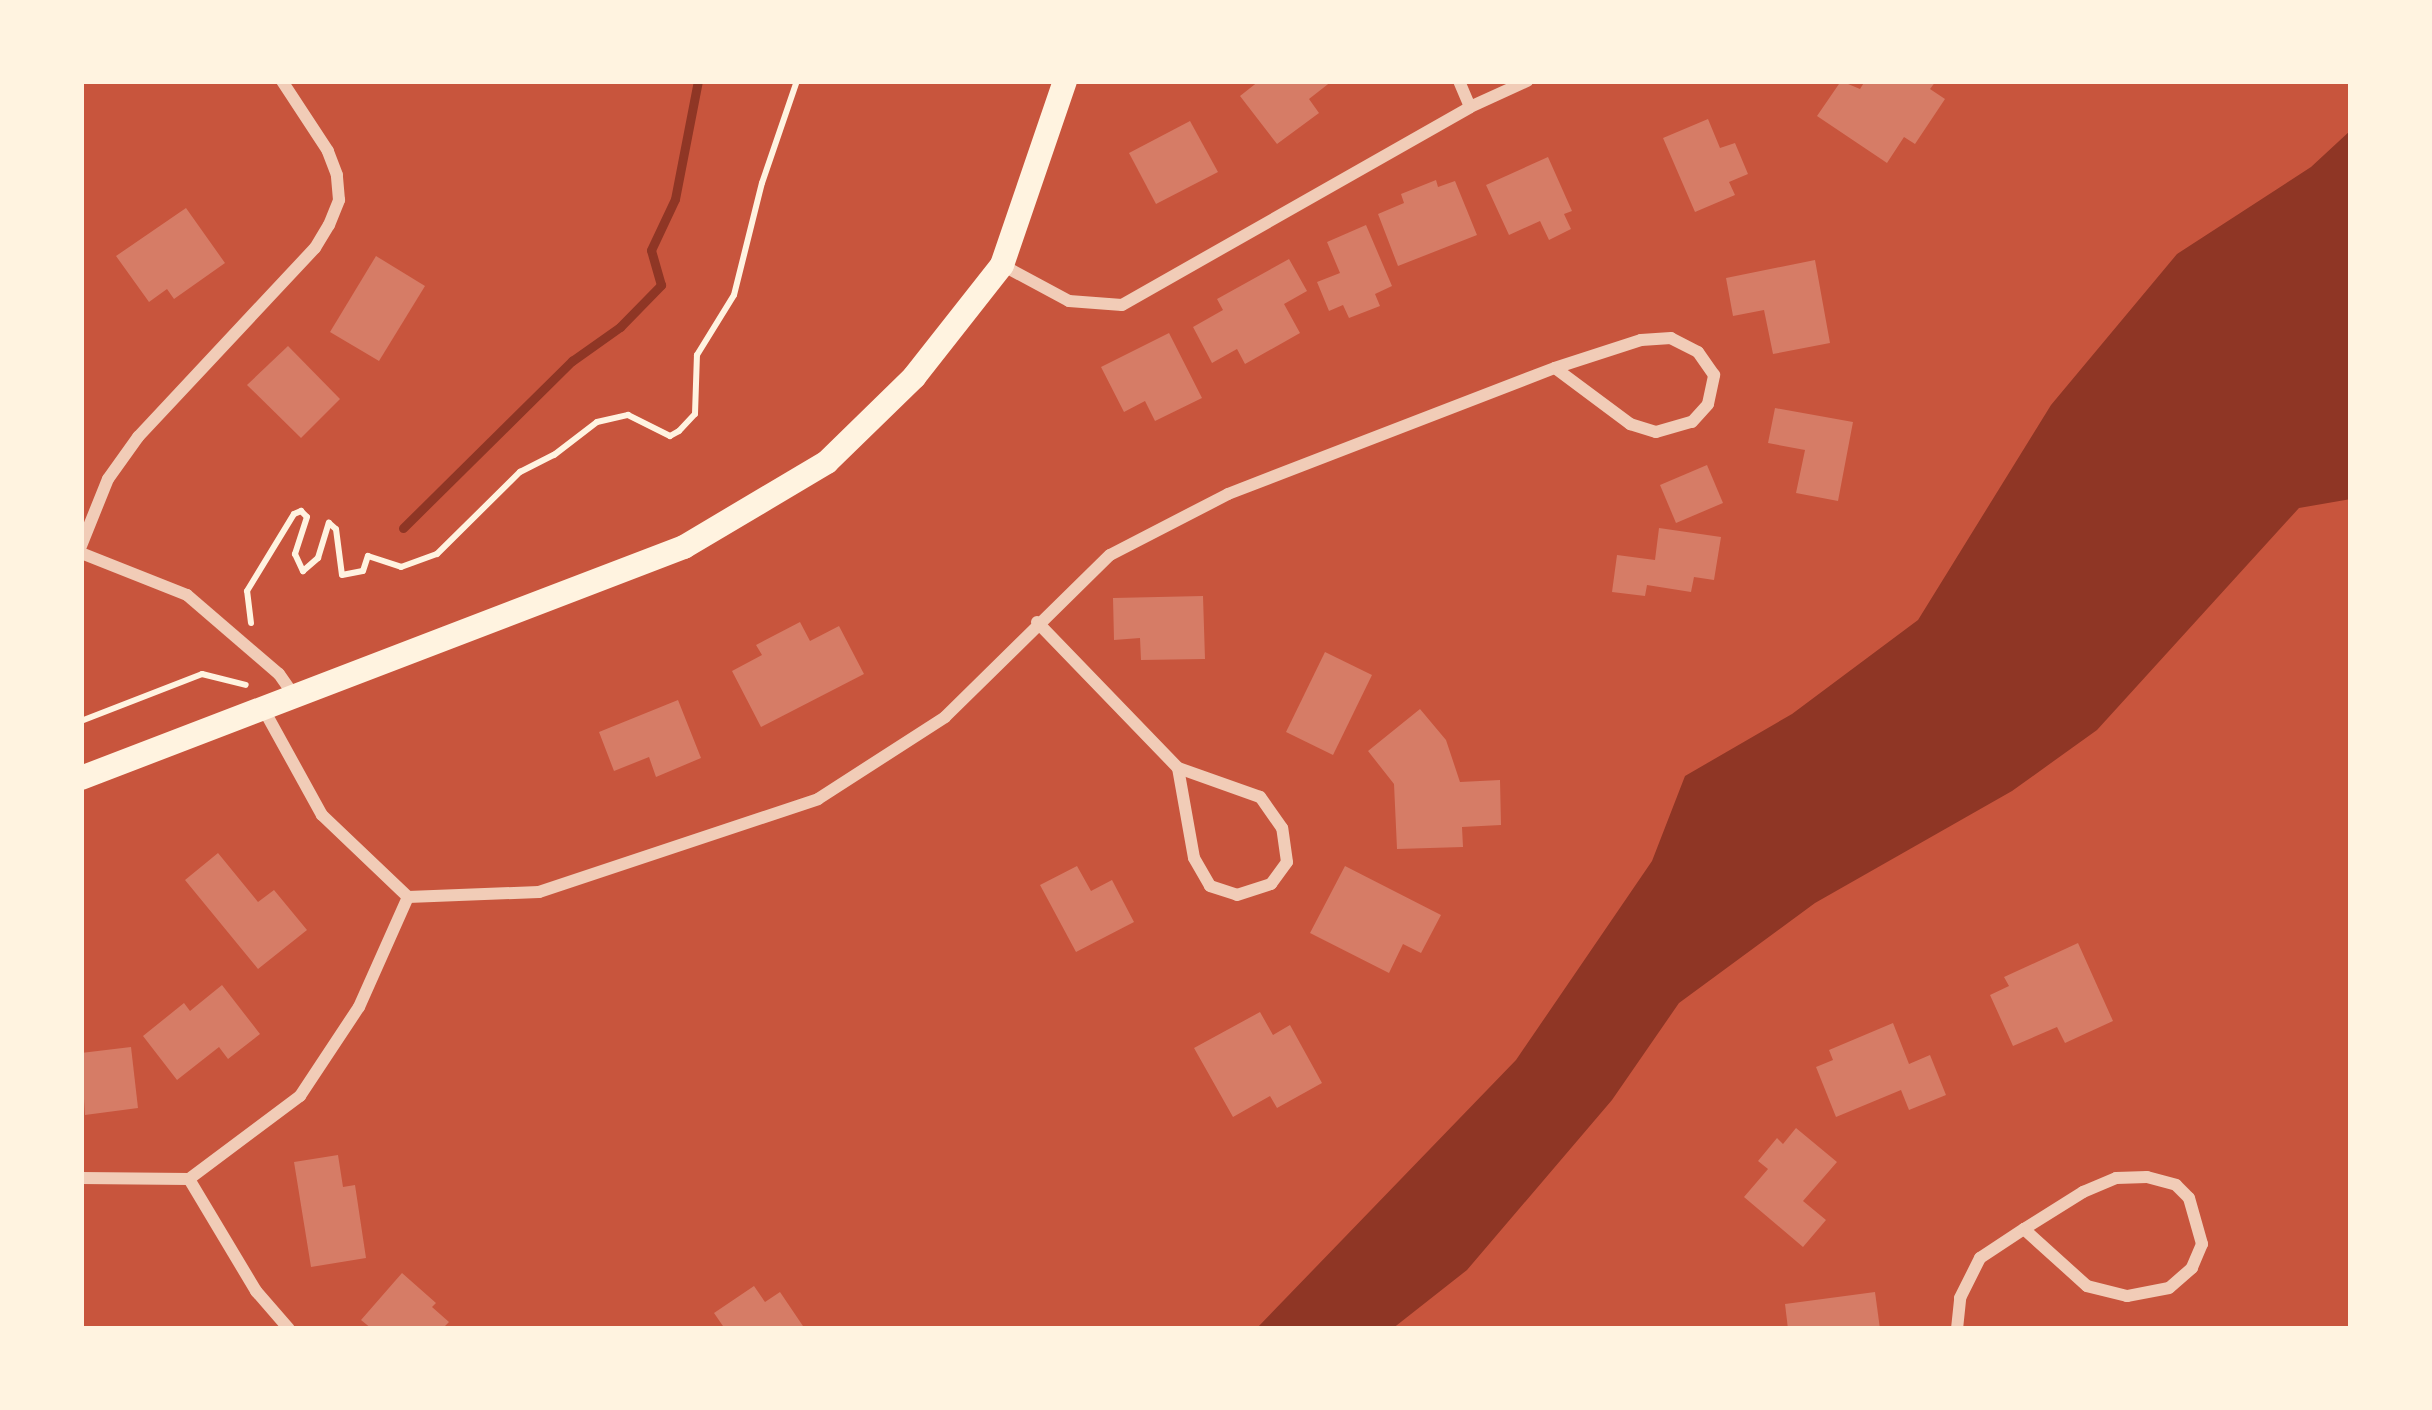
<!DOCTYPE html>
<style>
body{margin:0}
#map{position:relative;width:2432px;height:1410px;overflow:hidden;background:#c8553d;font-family:Arial,sans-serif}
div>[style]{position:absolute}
.water>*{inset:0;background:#8f3625}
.stream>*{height:9px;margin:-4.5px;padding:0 4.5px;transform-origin:4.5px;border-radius:4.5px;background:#8f3625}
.building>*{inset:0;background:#d67c66}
.path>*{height:6px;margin:-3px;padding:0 3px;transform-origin:3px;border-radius:3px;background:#fff3e0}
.minor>*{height:12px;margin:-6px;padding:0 6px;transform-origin:6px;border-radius:6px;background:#f1ccb7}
.secondary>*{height:24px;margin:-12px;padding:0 12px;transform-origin:12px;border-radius:12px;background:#fff3e0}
span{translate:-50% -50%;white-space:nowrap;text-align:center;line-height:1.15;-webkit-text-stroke:10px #fff3e0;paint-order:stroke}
.frame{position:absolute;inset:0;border:84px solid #fff3e0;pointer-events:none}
</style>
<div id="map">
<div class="water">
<i style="clip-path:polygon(2351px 130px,2351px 499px,2299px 508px,2097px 730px,2012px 791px,1815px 903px,1679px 1003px,1612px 1100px,1467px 1270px,1392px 1329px,1256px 1329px,1516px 1060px,1652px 861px,1685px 776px,1792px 714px,1918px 620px,2051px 405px,2177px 254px,2311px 167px)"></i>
</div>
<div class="stream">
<i style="left:403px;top:528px;width:238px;rotate:-44.7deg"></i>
<i style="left:572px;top:361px;width:59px;rotate:-35.3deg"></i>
<i style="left:620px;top:327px;width:59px;rotate:-45.7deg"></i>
<i style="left:661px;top:285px;width:36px;rotate:-106deg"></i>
<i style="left:651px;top:250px;width:56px;rotate:-64.8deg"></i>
<i style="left:675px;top:199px;width:120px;rotate:-79deg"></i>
</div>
<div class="building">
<i style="clip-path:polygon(1259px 81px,1332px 81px,1309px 99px,1319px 113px,1277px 144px,1240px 96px)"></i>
<i style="clip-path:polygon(1841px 81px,1860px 89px,1865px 81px,1936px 81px,1930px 89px,1945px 99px,1915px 144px,1904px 137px,1887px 163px,1817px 116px)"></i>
<i style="clip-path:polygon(1708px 119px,1720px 148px,1735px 143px,1748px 174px,1729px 182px,1735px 195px,1695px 212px,1663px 138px)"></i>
<i style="clip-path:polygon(1190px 121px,1218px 172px,1156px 204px,1129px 153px)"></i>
<i style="clip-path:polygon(1548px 157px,1572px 211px,1564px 214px,1571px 229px,1549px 240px,1540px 221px,1509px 235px,1486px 185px)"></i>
<i style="clip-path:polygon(1436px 180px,1438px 187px,1455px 181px,1477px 235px,1398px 266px,1378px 214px,1404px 203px,1401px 194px)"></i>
<i style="clip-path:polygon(186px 208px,225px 263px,174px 299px,167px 289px,149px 302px,116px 256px)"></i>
<i style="clip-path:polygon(1366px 225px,1392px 286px,1375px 294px,1380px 306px,1349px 318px,1343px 305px,1329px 311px,1317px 282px,1340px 273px,1327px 242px)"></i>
<i style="clip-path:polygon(376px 256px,425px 286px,379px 361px,330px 332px)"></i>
<i style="clip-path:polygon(1289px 259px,1307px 291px,1284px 304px,1300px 333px,1245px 364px,1237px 349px,1212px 363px,1193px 327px,1223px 310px,1217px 299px)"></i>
<i style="clip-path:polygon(1815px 260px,1830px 343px,1773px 354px,1764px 310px,1733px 316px,1726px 278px)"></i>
<i style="clip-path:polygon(1169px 333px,1202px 398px,1155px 421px,1145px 401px,1124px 412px,1101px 367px)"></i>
<i style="clip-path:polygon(288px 346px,340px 399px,301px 438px,247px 385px)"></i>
<i style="clip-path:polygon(1775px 408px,1853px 422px,1838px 501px,1796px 493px,1805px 450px,1768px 443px)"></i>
<i style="clip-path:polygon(1707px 465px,1723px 503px,1676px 523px,1660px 485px)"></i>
<i style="clip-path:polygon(1659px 528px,1721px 537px,1714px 580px,1694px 577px,1691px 592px,1647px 585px,1645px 596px,1612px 592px,1617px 555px,1655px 560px)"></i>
<i style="clip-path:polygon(1203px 596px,1205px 659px,1141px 660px,1140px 638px,1114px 640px,1113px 598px)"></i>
<i style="clip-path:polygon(800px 622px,810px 641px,839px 626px,864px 674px,761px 727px,732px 671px,762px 655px,756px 645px)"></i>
<i style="clip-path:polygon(1325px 652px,1372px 675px,1333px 755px,1286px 732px)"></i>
<i style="clip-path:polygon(678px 700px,701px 758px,656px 777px,649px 757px,614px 771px,599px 732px)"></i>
<i style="clip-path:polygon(1420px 709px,1446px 740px,1460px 782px,1500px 780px,1501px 825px,1462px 827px,1463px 847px,1397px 849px,1394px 784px,1368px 751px)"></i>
<i style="clip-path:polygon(218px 853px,258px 902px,274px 890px,307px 930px,258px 969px,185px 880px)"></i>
<i style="clip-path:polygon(1077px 866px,1091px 891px,1112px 880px,1134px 922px,1076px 952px,1040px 885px)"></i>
<i style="clip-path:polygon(1345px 866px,1441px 915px,1421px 953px,1403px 944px,1389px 973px,1310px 933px)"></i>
<i style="clip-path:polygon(2078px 943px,2113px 1021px,2065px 1043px,2057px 1027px,2013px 1046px,1990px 995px,2009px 986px,2004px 977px)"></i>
<i style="clip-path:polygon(222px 985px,260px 1034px,228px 1059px,219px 1047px,177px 1080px,143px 1036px,184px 1003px,190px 1011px)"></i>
<i style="clip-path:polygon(1260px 1012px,1273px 1035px,1290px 1025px,1322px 1083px,1277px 1108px,1270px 1096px,1233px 1117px,1194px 1048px)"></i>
<i style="clip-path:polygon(1893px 1023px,1909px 1064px,1930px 1055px,1946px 1095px,1909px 1110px,1901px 1090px,1836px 1117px,1816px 1067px,1833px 1060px,1829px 1050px)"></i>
<i style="clip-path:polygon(131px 1047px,138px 1108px,85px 1115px,81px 1053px)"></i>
<i style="clip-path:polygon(1796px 1128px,1837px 1162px,1803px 1201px,1826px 1220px,1803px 1247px,1744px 1197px,1768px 1169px,1758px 1161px,1777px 1138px,1783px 1144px)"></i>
<i style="clip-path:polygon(338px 1155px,343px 1187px,355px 1185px,366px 1258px,311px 1267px,294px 1162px)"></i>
<i style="clip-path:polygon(402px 1273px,436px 1303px,432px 1307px,449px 1322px,442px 1329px,372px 1329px,361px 1320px)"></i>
<i style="clip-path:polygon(754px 1286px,765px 1302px,780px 1292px,805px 1329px,725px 1329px,714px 1313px)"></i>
<i style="clip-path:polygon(1875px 1292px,1880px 1329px,1788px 1329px,1785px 1304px)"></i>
</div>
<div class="path">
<i style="left:251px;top:623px;width:32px;rotate:-97deg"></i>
<i style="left:247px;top:591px;width:90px;rotate:-58.6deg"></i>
<i style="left:294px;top:514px;width:8px;rotate:-23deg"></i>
<i style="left:301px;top:511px;width:8px;rotate:45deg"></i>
<i style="left:307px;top:517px;width:39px;rotate:108deg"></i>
<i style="left:295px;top:554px;width:19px;rotate:65deg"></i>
<i style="left:303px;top:571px;width:20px;rotate:-41deg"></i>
<i style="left:318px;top:558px;width:37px;rotate:-73deg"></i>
<i style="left:329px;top:523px;width:9px;rotate:41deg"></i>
<i style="left:336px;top:529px;width:46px;rotate:82.6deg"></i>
<i style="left:342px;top:575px;width:21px;rotate:-11deg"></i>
<i style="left:363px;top:571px;width:16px;rotate:-72deg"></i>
<i style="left:368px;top:556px;width:35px;rotate:18deg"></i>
<i style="left:401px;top:567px;width:38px;rotate:-20deg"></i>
<i style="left:437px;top:554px;width:117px;rotate:-44.7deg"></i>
<i style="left:520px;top:472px;width:38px;rotate:-27deg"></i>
<i style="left:554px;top:455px;width:54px;rotate:-37.5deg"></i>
<i style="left:597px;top:422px;width:32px;rotate:-13deg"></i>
<i style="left:628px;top:415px;width:47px;rotate:26.6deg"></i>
<i style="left:670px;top:436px;width:10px;rotate:-29deg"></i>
<i style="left:679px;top:431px;width:23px;rotate:-47deg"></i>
<i style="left:695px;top:414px;width:59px;rotate:-88.1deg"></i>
<i style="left:697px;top:355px;width:70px;rotate:-58.3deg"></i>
<i style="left:734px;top:295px;width:115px;rotate:-76deg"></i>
<i style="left:762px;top:183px;width:108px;rotate:-71.1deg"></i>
<i style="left:81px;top:721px;width:130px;rotate:-21.2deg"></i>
<i style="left:202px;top:674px;width:45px;rotate:14deg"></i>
</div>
<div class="minor">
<i style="left:1459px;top:81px;width:28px;rotate:67deg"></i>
<i style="left:1002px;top:265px;width:76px;rotate:28.2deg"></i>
<i style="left:1069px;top:301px;width:53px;rotate:4.3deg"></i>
<i style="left:1122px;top:305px;width:400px;rotate:-29.6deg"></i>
<i style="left:1470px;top:107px;width:63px;rotate:-24.5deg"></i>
<i style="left:81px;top:546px;width:72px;rotate:-68.1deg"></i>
<i style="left:108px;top:479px;width:52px;rotate:-54.5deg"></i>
<i style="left:138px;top:437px;width:259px;rotate:-46.9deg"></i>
<i style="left:315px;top:248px;width:27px;rotate:-59deg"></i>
<i style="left:329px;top:225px;width:27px;rotate:-68deg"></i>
<i style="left:339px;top:200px;width:25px;rotate:-95deg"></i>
<i style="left:337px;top:175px;width:26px;rotate:-111deg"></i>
<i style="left:328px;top:151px;width:84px;rotate:-123.3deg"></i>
<i style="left:81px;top:553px;width:114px;rotate:21.6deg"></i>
<i style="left:187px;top:595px;width:121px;rotate:40.7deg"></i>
<i style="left:279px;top:674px;width:28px;rotate:55deg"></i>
<i style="left:1037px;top:622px;width:203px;rotate:46deg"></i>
<i style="left:1178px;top:768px;width:91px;rotate:79.9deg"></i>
<i style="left:1194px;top:858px;width:32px;rotate:60deg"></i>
<i style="left:1210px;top:886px;width:28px;rotate:18deg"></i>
<i style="left:1237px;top:895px;width:36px;rotate:-18deg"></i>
<i style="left:1271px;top:884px;width:27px;rotate:-54deg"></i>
<i style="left:1287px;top:862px;width:34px;rotate:-98deg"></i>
<i style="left:1282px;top:828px;width:38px;rotate:-125deg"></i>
<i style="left:1260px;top:797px;width:87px;rotate:-160.5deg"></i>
<i style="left:264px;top:710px;width:120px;rotate:61.1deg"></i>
<i style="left:322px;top:815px;width:119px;rotate:43.6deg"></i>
<i style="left:408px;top:897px;width:131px;rotate:-2.2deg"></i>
<i style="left:539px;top:892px;width:294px;rotate:-18.4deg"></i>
<i style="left:818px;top:799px;width:151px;rotate:-32.8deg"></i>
<i style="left:945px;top:717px;width:231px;rotate:-44.5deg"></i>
<i style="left:1110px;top:555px;width:133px;rotate:-27.3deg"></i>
<i style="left:1228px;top:494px;width:350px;rotate:-21.1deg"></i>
<i style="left:1555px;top:368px;width:94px;rotate:36.7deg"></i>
<i style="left:1630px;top:424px;width:27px;rotate:17deg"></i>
<i style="left:1656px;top:432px;width:37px;rotate:-16deg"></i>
<i style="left:1692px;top:422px;width:24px;rotate:-48deg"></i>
<i style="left:1708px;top:404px;width:30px;rotate:-78deg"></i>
<i style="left:1714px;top:375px;width:28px;rotate:-125deg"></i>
<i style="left:1698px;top:352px;width:30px;rotate:-153deg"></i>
<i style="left:1671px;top:338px;width:30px;rotate:176deg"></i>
<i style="left:1641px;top:340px;width:90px;rotate:162deg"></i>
<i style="left:81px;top:1178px;width:108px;rotate:0.5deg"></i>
<i style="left:189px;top:1179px;width:139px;rotate:-36.8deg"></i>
<i style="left:300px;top:1096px;width:107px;rotate:-56.5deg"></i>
<i style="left:359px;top:1007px;width:120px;rotate:-66deg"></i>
<i style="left:189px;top:1179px;width:131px;rotate:59.1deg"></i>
<i style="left:256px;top:1291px;width:50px;rotate:49deg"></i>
<i style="left:1957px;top:1329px;width:31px;rotate:-84deg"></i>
<i style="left:1960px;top:1298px;width:45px;rotate:-63.4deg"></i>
<i style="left:1980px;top:1258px;width:53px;rotate:-33.4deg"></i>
<i style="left:2024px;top:1229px;width:70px;rotate:-32.1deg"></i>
<i style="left:2083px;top:1192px;width:36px;rotate:-23deg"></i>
<i style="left:2116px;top:1178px;width:31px;rotate:-2deg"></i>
<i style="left:2147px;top:1177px;width:30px;rotate:15deg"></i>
<i style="left:2176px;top:1185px;width:18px;rotate:45deg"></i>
<i style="left:2189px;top:1198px;width:48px;rotate:74.2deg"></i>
<i style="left:2202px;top:1244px;width:26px;rotate:113deg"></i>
<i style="left:2192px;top:1268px;width:30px;rotate:139deg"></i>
<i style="left:2169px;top:1288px;width:43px;rotate:169.2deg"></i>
<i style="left:2127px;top:1296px;width:41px;rotate:-166deg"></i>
<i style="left:2087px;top:1286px;width:85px;rotate:-137.9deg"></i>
</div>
<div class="secondary">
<i style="left:81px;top:778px;width:646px;rotate:-20.96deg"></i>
<i style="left:684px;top:547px;width:166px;rotate:-30.7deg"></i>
<i style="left:827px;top:462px;width:122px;rotate:-44.3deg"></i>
<i style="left:914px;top:377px;width:142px;rotate:-51.8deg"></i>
<i style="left:1002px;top:265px;width:194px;rotate:-71.1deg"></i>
</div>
<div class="frame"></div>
</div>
